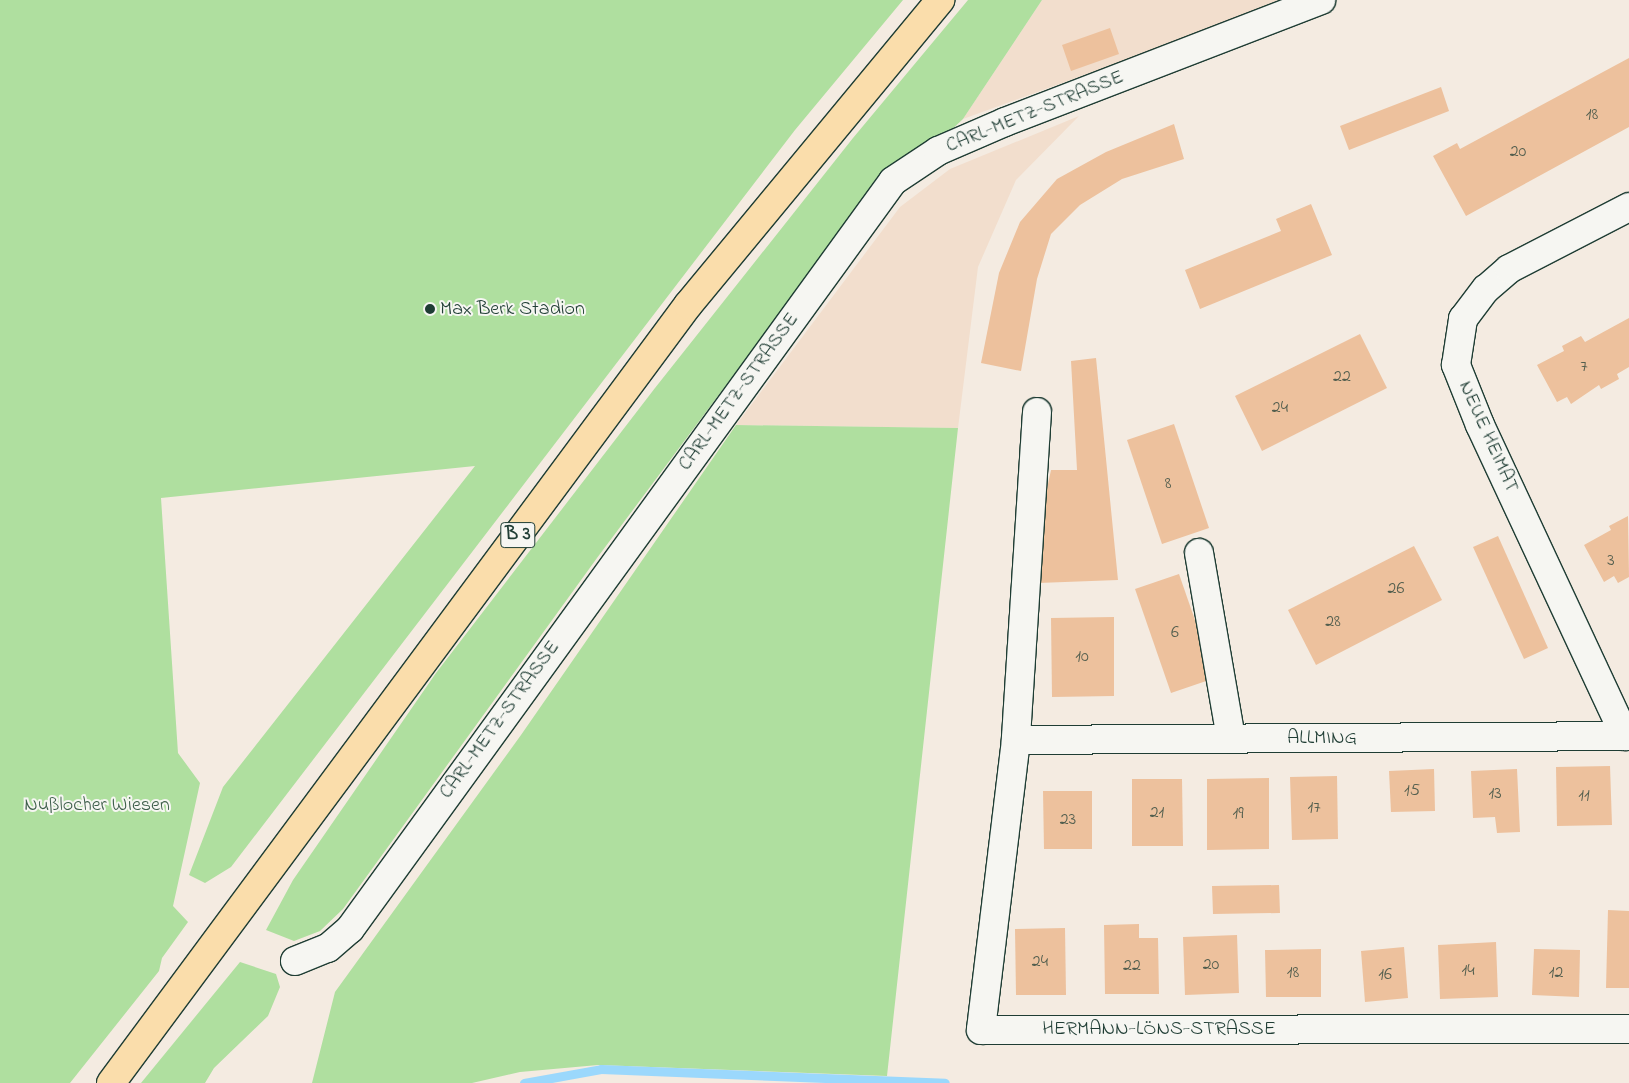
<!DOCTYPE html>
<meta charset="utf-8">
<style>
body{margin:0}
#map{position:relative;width:1629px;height:1083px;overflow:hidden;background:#f4ebe1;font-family:"Indie Flower",sans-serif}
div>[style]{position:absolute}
.built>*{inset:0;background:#f2decd}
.green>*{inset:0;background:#afdf9f}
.stream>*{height:9px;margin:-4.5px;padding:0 4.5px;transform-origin:4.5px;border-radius:4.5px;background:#9bd8fc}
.building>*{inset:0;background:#edc19d}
.roads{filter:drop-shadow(1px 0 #1f3d34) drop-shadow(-1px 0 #1f3d34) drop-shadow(0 1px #1f3d34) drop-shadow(0 -1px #1f3d34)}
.minor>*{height:28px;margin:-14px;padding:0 14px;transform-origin:14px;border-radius:14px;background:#f6f6f2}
.highway>*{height:28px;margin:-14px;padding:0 14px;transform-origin:14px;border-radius:14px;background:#faddab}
.dots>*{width:14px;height:14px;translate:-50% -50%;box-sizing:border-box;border:2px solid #f6f6f2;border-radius:50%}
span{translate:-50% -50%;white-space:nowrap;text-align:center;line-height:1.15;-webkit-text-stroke:4px #f6f6f2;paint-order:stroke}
.number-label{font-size:18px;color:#525e4e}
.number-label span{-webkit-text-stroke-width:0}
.shield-label span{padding:1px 4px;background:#f6f6f2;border:1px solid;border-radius:4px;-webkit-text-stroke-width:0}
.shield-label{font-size:19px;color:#1f3d34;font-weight:700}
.street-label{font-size:20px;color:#1f3d34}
.poi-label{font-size:20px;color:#1f3d34}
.left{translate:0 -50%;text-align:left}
.park-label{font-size:20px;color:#3c5d49}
</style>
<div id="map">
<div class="built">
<i style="clip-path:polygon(1042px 0,1291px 0,963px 119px)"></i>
<i style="clip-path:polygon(1079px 116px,1016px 180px,978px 267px,958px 428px,736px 425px,900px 207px,950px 169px)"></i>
</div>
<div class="green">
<i style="clip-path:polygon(0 0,903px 0,795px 130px,231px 867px,205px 883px,189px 875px,223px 787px,475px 466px,161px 498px,178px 753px,200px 783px,173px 906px,188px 922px,162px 958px,159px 971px,70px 1083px,0 1083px)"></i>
<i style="clip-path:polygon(968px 0,1042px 0,963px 119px,947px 134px,877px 177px,827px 250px,597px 558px,343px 909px,320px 931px,294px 941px,266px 930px,293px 880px,436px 673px,655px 388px,853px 138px)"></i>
<i style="clip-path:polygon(736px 425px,958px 428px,887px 1076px,598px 1065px,520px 1072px,472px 1083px,312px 1083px,335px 992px,521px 735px)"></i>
<i style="clip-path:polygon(240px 962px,276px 974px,280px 987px,268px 1016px,214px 1068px,205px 1083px,141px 1083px)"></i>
</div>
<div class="stream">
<i style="left:524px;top:1083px;width:78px;rotate:-10.3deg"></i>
<i style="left:601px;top:1069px;width:344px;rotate:2.3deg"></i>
</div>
<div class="building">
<i style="clip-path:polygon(1110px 28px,1119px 54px,1071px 71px,1062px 45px)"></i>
<i style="clip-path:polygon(1629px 58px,1629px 127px,1466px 216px,1433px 156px,1457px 143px,1460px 149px)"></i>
<i style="clip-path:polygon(1441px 87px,1449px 111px,1349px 150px,1340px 126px)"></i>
<i style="clip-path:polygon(1174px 124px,1184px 159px,1122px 179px,1080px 205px,1051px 234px,1037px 279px,1021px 371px,981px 363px,999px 273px,1020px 222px,1057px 179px,1106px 152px)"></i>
<i style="clip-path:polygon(1311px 204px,1332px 255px,1200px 309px,1185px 270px,1281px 231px,1276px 219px)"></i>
<i style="clip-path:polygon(1629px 318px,1629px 367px,1617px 374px,1619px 379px,1601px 389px,1599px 385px,1571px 404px,1567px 397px,1557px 402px,1537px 365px,1564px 351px,1562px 346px,1581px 336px,1585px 342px)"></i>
<i style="clip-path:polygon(1360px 334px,1387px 388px,1262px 451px,1235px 396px)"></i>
<i style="clip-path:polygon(1096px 358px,1118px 580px,1038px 583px,1041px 517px,1051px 470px,1077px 470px,1071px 361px)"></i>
<i style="clip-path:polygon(1174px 424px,1209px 528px,1162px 544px,1127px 440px)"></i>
<i style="clip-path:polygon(1628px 516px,1629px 577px,1618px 583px,1614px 576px,1604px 582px,1584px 545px,1611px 530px,1609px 526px)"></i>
<i style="clip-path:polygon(1498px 536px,1548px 648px,1524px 659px,1473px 547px)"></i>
<i style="clip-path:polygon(1414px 546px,1442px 600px,1316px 665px,1288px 610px)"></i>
<i style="clip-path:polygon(1179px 574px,1215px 678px,1171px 693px,1135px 589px)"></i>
<i style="clip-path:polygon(1114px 617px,1114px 696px,1052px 697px,1051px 618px)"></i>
<i style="clip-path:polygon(1610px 766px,1612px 825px,1557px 826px,1556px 767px)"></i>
<i style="clip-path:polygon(1434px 769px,1435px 811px,1391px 812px,1389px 771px)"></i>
<i style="clip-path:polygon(1517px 769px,1520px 832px,1497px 833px,1495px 817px,1473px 818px,1471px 771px)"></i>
<i style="clip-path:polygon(1337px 776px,1338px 839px,1292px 840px,1290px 777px)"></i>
<i style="clip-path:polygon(1269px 778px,1269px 849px,1207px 850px,1207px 779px)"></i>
<i style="clip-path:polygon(1132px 779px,1182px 779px,1183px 846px,1132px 846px)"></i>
<i style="clip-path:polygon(1043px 791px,1092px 791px,1092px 849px,1044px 849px)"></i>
<i style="clip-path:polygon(1279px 885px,1280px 913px,1213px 914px,1212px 886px)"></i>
<i style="clip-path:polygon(1608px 910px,1629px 911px,1629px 988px,1606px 988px)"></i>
<i style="clip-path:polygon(1139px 924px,1139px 938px,1158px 938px,1159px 994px,1105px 994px,1104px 925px)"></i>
<i style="clip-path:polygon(1065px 928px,1066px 995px,1016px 995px,1015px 929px)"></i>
<i style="clip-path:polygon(1237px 935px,1239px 993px,1185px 995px,1183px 937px)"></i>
<i style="clip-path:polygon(1496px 942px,1498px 997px,1440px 999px,1438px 945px)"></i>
<i style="clip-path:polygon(1404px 947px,1408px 998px,1365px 1002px,1361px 951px)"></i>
<i style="clip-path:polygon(1321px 949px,1321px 997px,1266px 997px,1265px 950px)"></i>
<i style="clip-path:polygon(1534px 949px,1580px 950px,1579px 997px,1532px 995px)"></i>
</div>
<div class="roads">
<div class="minor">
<i style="left:1037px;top:412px;width:329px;rotate:93.7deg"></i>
<i style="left:1016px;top:740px;width:292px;rotate:96.9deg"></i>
<i style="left:981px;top:1030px;width:648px;rotate:-0.09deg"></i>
<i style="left:1199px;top:553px;width:188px;rotate:80.2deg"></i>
<i style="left:1625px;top:736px;width:343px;rotate:-115deg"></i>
<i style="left:1480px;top:425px;width:65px;rotate:-111.8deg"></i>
<i style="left:1456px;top:365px;width:47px;rotate:-81.3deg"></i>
<i style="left:1463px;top:319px;width:38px;rotate:-53deg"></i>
<i style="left:1486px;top:289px;width:30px;rotate:-41deg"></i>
<i style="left:1509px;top:269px;width:135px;rotate:-27.3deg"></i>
<i style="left:1016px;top:740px;width:613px;rotate:-0.37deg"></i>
<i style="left:295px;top:961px;width:35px;rotate:-22deg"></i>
<i style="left:328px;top:948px;width:29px;rotate:-41deg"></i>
<i style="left:350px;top:929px;width:924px;rotate:-54.02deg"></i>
<i style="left:893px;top:181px;width:54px;rotate:-33.7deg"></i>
<i style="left:938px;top:151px;width:73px;rotate:-23.4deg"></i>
<i style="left:1005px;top:122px;width:339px;rotate:-21.1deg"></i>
</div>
<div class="highway">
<i style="left:111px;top:1083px;width:969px;rotate:-53.44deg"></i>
<i style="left:688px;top:305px;width:396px;rotate:-50.4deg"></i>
</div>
</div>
<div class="dots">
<i style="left:430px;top:309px;background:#1f3d34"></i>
</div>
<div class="number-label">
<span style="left:1592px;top:115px">18</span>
<span style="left:1518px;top:152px">20</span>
<span style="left:1584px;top:367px">7</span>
<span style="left:1342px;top:377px">22</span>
<span style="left:1280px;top:408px">24</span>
<span style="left:1168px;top:484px">8</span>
<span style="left:1611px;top:561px">3</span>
<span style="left:1396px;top:589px">26</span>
<span style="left:1333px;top:622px">28</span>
<span style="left:1175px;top:633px">6</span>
<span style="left:1082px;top:657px">10</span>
<span style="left:1412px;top:791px">15</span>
<span style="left:1495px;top:794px">13</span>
<span style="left:1584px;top:796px">11</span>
<span style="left:1314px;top:808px">17</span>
<span style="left:1157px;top:813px">21</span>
<span style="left:1238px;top:814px">19</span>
<span style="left:1068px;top:820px">23</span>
<span style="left:1040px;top:962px">24</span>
<span style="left:1211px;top:965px">20</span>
<span style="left:1132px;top:966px">22</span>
<span style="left:1468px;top:971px">14</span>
<span style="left:1293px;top:973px">18</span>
<span style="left:1556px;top:973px">12</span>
<span style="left:1385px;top:975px">16</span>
</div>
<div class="shield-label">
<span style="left:518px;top:535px">B 3</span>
</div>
<div class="street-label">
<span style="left:1035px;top:112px;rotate:-22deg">CARL-METZ-STRASSE</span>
<span style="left:739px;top:392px;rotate:-54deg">CARL-METZ-STRASSE</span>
<span style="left:1488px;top:437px;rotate:66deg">NEUE HEIMAT</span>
<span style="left:500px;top:720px;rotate:-54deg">CARL-METZ-STRASSE</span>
<span style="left:1322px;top:738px">ALLMING</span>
<span style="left:1159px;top:1029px">HERMANN-LÖNS-STRASSE</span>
</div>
<div class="poi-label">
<span class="left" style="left:440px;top:309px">Max Berk Stadion</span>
</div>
<div class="park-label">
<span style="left:97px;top:805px">Nußlocher Wiesen</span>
</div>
</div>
